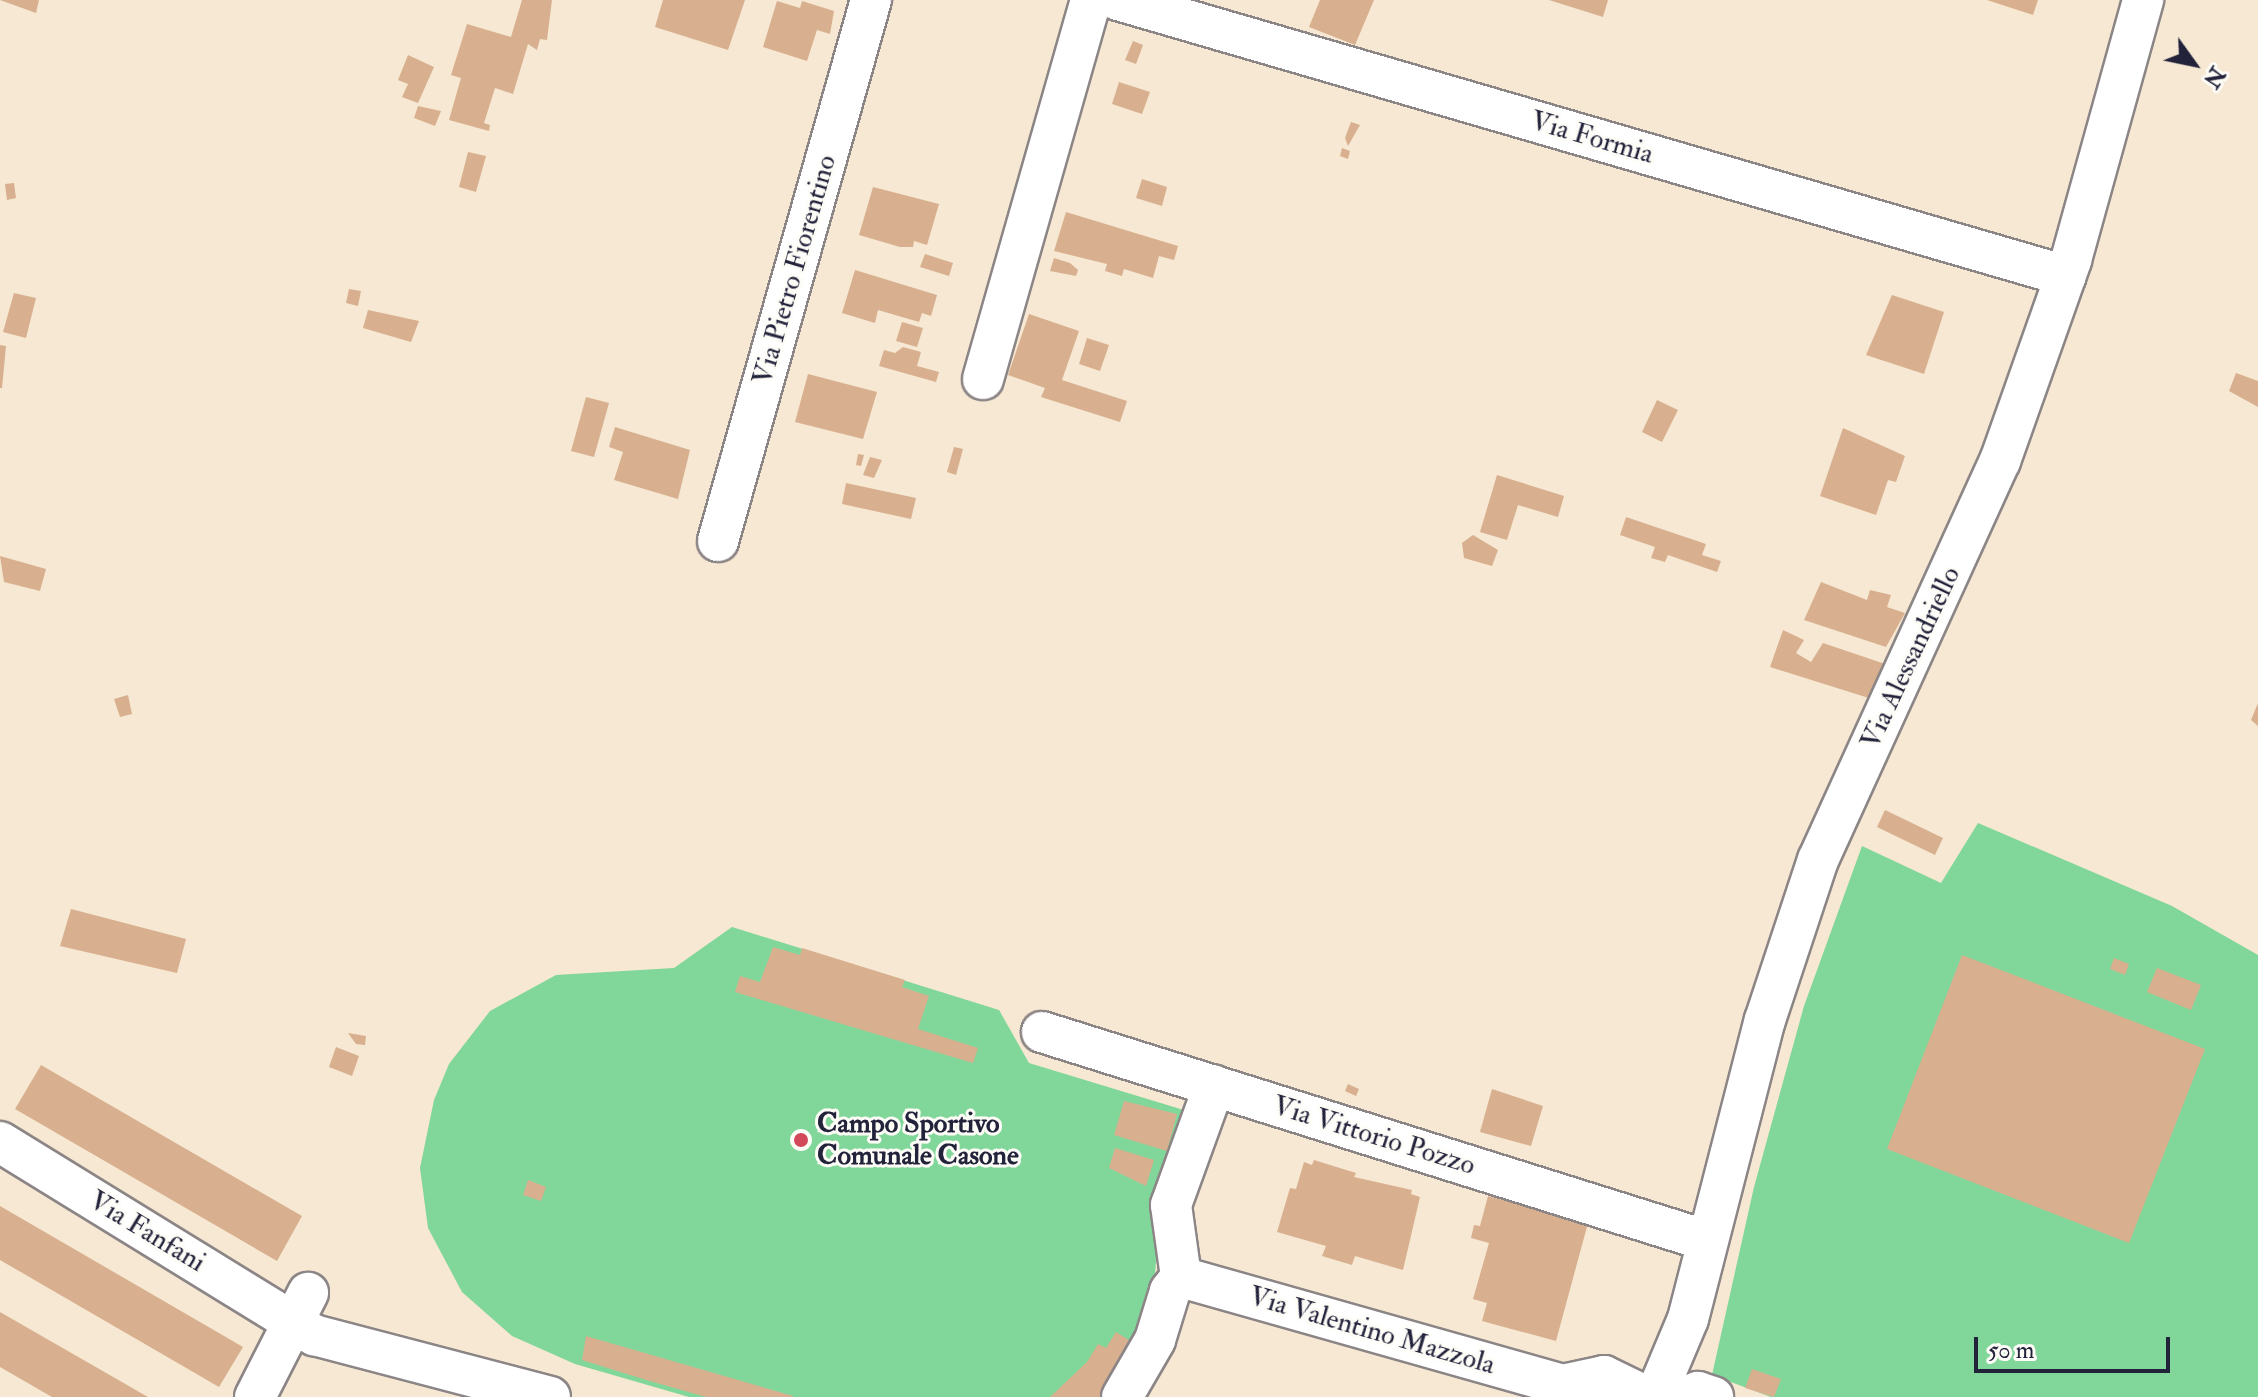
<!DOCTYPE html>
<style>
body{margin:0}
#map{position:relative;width:2258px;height:1397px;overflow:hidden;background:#f6e8d2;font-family:"IM FELL Double Pica",serif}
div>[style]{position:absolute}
.green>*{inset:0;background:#81d699}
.building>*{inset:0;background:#d8b08f}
.roads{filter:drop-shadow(2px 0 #8c8586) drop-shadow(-2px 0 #8c8586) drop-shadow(0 2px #8c8586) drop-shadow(0 -2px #8c8586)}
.minor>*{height:40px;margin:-20px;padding:0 20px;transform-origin:20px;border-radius:20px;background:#fff}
.dots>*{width:22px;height:22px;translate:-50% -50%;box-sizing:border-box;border:4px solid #fdfcf7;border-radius:50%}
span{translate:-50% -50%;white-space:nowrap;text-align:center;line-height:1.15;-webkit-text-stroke:6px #fdfcf7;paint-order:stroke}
.street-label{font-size:28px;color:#22223b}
.poi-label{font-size:28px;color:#22223b;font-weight:700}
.left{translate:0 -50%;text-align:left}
.north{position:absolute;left:2154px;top:24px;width:80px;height:80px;-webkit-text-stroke:6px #fdfcf7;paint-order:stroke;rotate:123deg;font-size:22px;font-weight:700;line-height:32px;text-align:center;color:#22223b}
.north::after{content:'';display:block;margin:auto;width:28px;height:36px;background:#22223b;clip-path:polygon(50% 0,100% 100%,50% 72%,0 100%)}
.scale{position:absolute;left:1974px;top:1337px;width:196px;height:36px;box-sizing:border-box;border:4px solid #22223b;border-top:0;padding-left:10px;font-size:24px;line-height:28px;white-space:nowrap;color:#22223b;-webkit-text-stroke:6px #fdfcf7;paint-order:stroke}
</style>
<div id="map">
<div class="green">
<i style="clip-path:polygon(1978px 823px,2172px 906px,2258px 955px,2258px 1397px,1771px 1397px,1712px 1375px,1754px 1187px,1804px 1006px,1862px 846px,1941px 883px)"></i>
<i style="clip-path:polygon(732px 927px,999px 1010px,1029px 1063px,1187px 1111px,1158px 1233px,1153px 1304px,1114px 1382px,1100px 1397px,689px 1397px,575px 1364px,512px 1336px,462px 1292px,428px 1228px,420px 1168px,434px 1100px,449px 1064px,490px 1011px,556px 975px,674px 968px)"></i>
</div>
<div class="building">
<i style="clip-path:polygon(0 0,39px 0,36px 13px)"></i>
<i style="clip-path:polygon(522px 0,552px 0,547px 40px,540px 39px,537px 50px,528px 44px,513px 94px,495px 88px,484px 123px,490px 125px,489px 131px,449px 120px,461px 78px,451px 75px,467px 24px,511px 37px)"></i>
<i style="clip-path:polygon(663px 0,745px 0,728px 50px,655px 27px)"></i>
<i style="clip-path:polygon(1320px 0,1374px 0,1355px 45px,1309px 27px)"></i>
<i style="clip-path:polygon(1549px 0,1608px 0,1603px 17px)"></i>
<i style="clip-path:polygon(1987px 0,2038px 0,2033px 15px)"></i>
<i style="clip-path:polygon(777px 1px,800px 8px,802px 1px,834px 11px,830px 34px,817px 30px,807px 61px,763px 47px)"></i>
<i style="clip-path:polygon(1133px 41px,1143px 45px,1136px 64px,1125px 60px)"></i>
<i style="clip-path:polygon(408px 55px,434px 67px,418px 103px,402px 97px,408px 84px,398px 80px)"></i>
<i style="clip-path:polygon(1119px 82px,1150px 92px,1142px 114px,1112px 104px)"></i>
<i style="clip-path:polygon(418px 106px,441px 111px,435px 126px,414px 118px)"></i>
<i style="clip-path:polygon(1351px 122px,1360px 125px,1348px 146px,1345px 138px)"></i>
<i style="clip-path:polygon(1342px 148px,1350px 151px,1348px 159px,1340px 156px)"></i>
<i style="clip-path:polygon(468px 152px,486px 156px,476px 192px,459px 187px)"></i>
<i style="clip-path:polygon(1142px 179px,1167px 187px,1162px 206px,1136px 198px)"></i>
<i style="clip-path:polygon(14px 183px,16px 198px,7px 200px,5px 184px)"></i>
<i style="clip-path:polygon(873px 187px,939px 204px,927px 245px,914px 241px,913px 247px,900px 247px,859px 235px)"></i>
<i style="clip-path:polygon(1066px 212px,1178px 246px,1174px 260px,1159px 256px,1153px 278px,1124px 269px,1122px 276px,1105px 271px,1107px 264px,1054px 251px)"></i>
<i style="clip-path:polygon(925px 254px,953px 263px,949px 276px,920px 267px)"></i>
<i style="clip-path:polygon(1054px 258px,1070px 263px,1078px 270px,1076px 276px,1050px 271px)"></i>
<i style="clip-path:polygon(855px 270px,937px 295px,931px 316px,922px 313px,919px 322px,878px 310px,875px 323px,842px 313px)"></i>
<i style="clip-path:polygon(349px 289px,361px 291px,358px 306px,346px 303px)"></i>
<i style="clip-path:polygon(14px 293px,36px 298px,26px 338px,3px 332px)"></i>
<i style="clip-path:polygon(1892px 295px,1944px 312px,1924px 374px,1866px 355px)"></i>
<i style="clip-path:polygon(368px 310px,419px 321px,411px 342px,363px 328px)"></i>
<i style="clip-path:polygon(1029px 314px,1079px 331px,1062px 380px,1127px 401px,1120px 422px,1041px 397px,1045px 388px,1008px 375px)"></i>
<i style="clip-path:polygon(902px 322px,923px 328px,917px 347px,896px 341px)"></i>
<i style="clip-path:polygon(1087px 338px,1109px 345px,1100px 371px,1079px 364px)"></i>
<i style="clip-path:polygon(0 345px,6px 346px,2px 388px,0 388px)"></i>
<i style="clip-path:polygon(903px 347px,921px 352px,917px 366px,939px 372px,936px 382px,879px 366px,884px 350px,895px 353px)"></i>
<i style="clip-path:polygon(2236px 373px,2258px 381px,2258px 407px,2229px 391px)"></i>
<i style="clip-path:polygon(808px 374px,877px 392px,863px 439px,795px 422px)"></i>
<i style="clip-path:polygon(586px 397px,609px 403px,594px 457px,571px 451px)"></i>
<i style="clip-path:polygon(1657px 400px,1678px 410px,1662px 442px,1642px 432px)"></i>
<i style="clip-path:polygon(615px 427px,690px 450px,678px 499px,614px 480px,623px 452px,609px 447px)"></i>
<i style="clip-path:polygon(1843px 428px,1905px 456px,1896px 482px,1888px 480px,1876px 515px,1820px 496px)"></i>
<i style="clip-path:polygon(954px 447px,963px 449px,956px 475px,947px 472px)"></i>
<i style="clip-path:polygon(858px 454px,864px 455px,861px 466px,856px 465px)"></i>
<i style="clip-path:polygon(870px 457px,882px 460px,874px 478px,863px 475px)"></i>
<i style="clip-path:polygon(1497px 475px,1564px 496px,1558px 517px,1518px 505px,1507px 540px,1480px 532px)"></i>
<i style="clip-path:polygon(846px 483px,916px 498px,911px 519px,842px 504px)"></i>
<i style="clip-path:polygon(1626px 517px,1706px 544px,1702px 555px,1721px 561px,1717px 572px,1668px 555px,1665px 562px,1651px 558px,1655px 547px,1620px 535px)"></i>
<i style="clip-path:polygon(1473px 535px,1498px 550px,1492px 566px,1464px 558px,1462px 543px)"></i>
<i style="clip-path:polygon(0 556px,46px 569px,40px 591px,4px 582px)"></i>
<i style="clip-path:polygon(1821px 582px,1867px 600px,1870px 590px,1891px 595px,1887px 607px,1905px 613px,1886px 647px,1804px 620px)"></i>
<i style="clip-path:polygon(1783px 630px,1804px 640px,1796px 653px,1811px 662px,1823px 643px,1888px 665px,1872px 699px,1770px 667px)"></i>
<i style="clip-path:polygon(128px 695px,132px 714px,120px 717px,114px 699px)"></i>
<i style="clip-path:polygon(2258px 703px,2258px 726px,2251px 720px)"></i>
<i style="clip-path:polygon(1885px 810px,1943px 838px,1935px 855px,1877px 827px)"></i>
<i style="clip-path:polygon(71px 909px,186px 939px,177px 973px,60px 946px)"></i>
<i style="clip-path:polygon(773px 947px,800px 955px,802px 948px,905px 980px,902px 987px,929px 996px,918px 1029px,978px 1048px,973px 1063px,735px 992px,740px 976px,760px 982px)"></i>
<i style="clip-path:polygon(1962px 955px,2205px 1049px,2129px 1243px,1887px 1149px)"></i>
<i style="clip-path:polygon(2114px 958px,2129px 964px,2125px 975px,2110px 969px)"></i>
<i style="clip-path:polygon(2157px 968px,2201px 985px,2191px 1010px,2147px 992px)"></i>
<i style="clip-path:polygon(348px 1033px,366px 1036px,365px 1045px,356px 1044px)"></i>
<i style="clip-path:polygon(336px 1047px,359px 1056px,352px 1076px,329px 1067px)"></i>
<i style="clip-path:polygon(41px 1065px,302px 1216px,277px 1261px,15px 1109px)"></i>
<i style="clip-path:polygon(1348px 1084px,1359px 1089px,1356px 1096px,1345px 1091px)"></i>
<i style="clip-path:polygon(1492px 1089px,1543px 1106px,1531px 1146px,1480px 1132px)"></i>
<i style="clip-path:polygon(1124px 1101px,1177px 1114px,1167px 1151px,1114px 1135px)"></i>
<i style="clip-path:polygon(1115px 1148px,1154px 1160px,1146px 1186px,1109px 1168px)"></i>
<i style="clip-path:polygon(1314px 1160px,1356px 1173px,1354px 1177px,1412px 1190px,1411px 1194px,1420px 1197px,1403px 1270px,1355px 1256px,1352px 1265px,1322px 1256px,1326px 1246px,1277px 1232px,1290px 1188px,1296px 1189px,1304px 1162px,1312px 1165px)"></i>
<i style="clip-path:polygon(528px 1180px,546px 1187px,541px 1201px,523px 1195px)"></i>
<i style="clip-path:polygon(1488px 1196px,1588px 1223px,1556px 1341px,1482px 1321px,1487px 1303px,1473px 1299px,1489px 1243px,1471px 1238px,1474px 1225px,1480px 1226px)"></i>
<i style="clip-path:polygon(0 1206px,243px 1347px,219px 1387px,0 1260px)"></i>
<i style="clip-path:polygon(0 1312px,148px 1397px,52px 1397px,0 1367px)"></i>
<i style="clip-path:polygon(1116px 1332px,1135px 1344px,1100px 1397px,1050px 1397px,1087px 1362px,1098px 1344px,1106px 1348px)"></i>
<i style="clip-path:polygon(586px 1336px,793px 1396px,793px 1397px,706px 1397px,643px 1379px,582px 1360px)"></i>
<i style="clip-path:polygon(1752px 1369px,1781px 1379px,1774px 1397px,1745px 1388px)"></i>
</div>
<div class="roads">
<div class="minor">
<i style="left:1118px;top:0;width:987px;rotate:16.23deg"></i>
<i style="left:983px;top:379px;width:394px;rotate:-74.1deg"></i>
<i style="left:718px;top:541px;width:562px;rotate:-74.21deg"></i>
<i style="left:1042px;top:1032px;width:695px;rotate:17.42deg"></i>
<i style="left:0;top:1142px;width:369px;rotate:31.6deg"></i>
<i style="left:314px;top:1335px;width:244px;rotate:14.7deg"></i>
<i style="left:1181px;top:1277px;width:396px;rotate:15.8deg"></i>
<i style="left:1562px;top:1385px;width:22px;rotate:32deg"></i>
<i style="left:1562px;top:1385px;width:43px;rotate:-12.1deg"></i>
<i style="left:1604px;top:1376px;width:48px;rotate:26deg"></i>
<i style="left:1656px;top:1395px;width:82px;rotate:-67.2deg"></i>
<i style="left:1688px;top:1319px;width:309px;rotate:-75.6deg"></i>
<i style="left:1765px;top:1020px;width:169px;rotate:-71.7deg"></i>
<i style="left:1818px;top:860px;width:439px;rotate:-65.5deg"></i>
<i style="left:2000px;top:461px;width:213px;rotate:-70.5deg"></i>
<i style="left:2071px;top:260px;width:270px;rotate:-74.5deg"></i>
<i style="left:255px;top:1397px;width:117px;rotate:-63deg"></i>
<i style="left:1122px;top:1397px;width:66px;rotate:-59.9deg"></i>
<i style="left:1155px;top:1340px;width:51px;rotate:-73deg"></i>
<i style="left:1170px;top:1291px;width:18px;rotate:-52deg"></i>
<i style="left:1181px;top:1277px;width:73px;rotate:-97.9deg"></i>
<i style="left:1171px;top:1205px;width:127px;rotate:-70.1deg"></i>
<i style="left:1684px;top:1397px;width:15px;rotate:-20deg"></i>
<i style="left:1698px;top:1392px;width:16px;rotate:18deg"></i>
</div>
</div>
<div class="dots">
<i style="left:801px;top:1140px;background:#d1495b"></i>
</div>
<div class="street-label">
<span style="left:1592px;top:138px;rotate:16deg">Via Formia</span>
<span style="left:795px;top:270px;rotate:-74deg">Via Pietro Fiorentino</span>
<span style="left:1911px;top:658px;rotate:-65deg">Via Alessandriello</span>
<span style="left:1374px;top:1136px;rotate:17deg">Via Vittorio Pozzo</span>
<span style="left:147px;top:1232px;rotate:31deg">Via Fanfani</span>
<span style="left:1372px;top:1331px;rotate:16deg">Via Valentino Mazzola</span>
</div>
<div class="poi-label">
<span class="left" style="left:817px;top:1140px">Campo Sportivo<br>Comunale Casone</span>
</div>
<div class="north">N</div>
<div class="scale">50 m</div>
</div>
